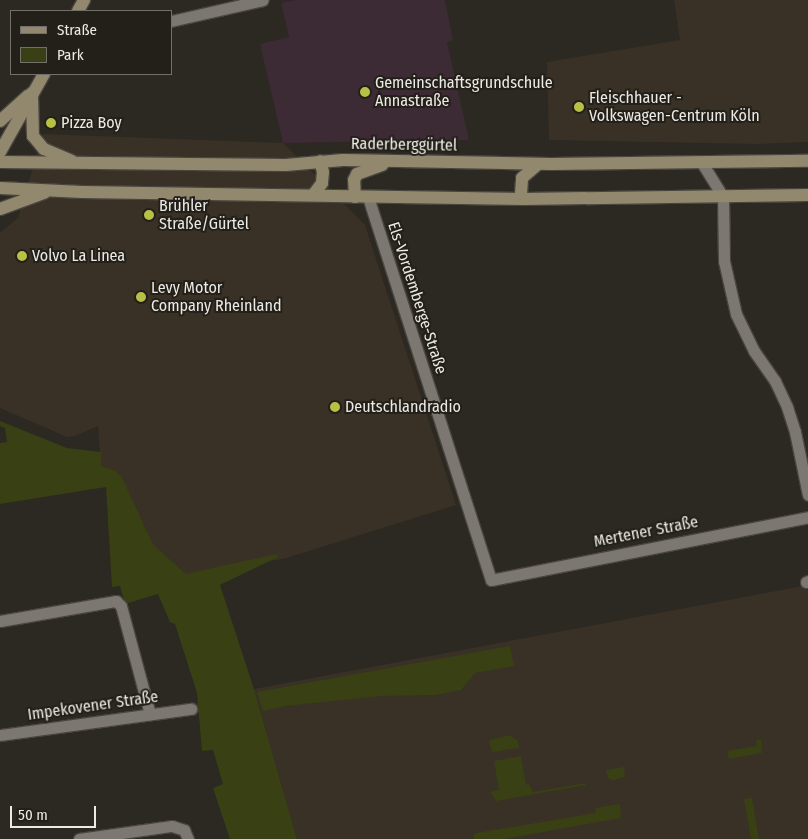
<!DOCTYPE html>
<meta charset="utf-8">
<style>
body{margin:0}
#map{position:relative;width:808px;height:839px;overflow:hidden;background:#2c2822;font-family:"Fira Sans Condensed",sans-serif}
div>[style]{position:absolute}
.built>*{inset:0;background:#393125}
.education>*{inset:0;background:#3c2a34}
.green>*{inset:0;background:#384014}
.roads{filter:drop-shadow(1px 0 #49453f) drop-shadow(-1px 0 #49453f) drop-shadow(0 1px #49453f) drop-shadow(0 -1px #49453f)}
.street>*{height:11px;margin:-5.5px;padding:0 5.5px;transform-origin:5.5px;border-radius:5.5px;background:#7c7770}
.secondary>*{height:12px;margin:-6px;padding:0 6px;transform-origin:6px;border-radius:6px;background:#92886e}
.dots>*{width:14px;height:14px;translate:-50% -50%;box-sizing:border-box;border:2px solid #231f19;border-radius:50%}
span{translate:-50% -50%;white-space:nowrap;text-align:center;line-height:1.15;-webkit-text-stroke:4px #231f19;paint-order:stroke}
.poi-label{font-size:16px;color:#eceae5}
.left{translate:0 -50%;text-align:left}
.street-label{font-size:16px;color:#eceae5}
.legend{position:absolute;left:10px;top:10px;width:162px;height:65px;box-sizing:border-box;background:#231f19;border:1px solid #73706b;margin:0;padding:6px 9px;list-style:none;font-size:15px;color:#eceae5}
.legend li{display:flex;align-items:center;gap:10px;height:25px}
.legend b{width:25px;border:1px solid #73706b}
.scale{position:absolute;left:10px;top:806px;width:86px;height:22px;box-sizing:border-box;border:2px solid #eceae5;border-top:0;padding-left:6px;font-size:15px;line-height:18px;white-space:nowrap;color:#eceae5;-webkit-text-stroke:4px #231f19;paint-order:stroke}
</style>
<div id="map">
<div class="built">
<i style="clip-path:polygon(674px 0,808px 0,808px 142px,758px 144px,549px 140px,547px 62px,680px 40px)"></i>
<i style="clip-path:polygon(43px 134px,283px 143px,365px 225px,456px 505px,283px 559px,186px 574px,153px 544px,122px 477px,116px 471px,101px 466px,98px 426px,75px 436px,67px 437px,0 408px,0 233px,18px 218px)"></i>
<i style="clip-path:polygon(808px 585px,808px 839px,297px 839px,254px 689px)"></i>
</div>
<div class="education">
<i style="clip-path:polygon(296px 0,445px 0,453px 40px,447px 42px,469px 140px,283px 143px,260px 44px,289px 37px,281px 3px)"></i>
</div>
<div class="green">
<i style="clip-path:polygon(0 421px,67px 448px,101px 452px,101px 466px,116px 471px,122px 477px,153px 544px,186px 574px,277px 554px,278px 557px,220px 585px,254px 689px,297px 839px,230px 839px,213px 788px,223px 784px,213px 750px,202px 751px,197px 693px,175px 624px,170px 622px,158px 594px,125px 604px,120px 586px,112px 587px,106px 487px,0 504px,0 443px,7px 442px,5px 428px,0 426px)"></i>
<i style="clip-path:polygon(510px 646px,514px 666px,475px 673px,461px 690px,435px 695px,381px 696px,285px 706px,263px 711px,257px 692px)"></i>
<i style="clip-path:polygon(510px 735px,518px 741px,519px 748px,492px 752px,489px 740px)"></i>
<i style="clip-path:polygon(761px 739px,762px 753px,729px 759px,727px 751px,757px 746px,756px 740px)"></i>
<i style="clip-path:polygon(521px 756px,526px 785px,529px 784px,533px 792px,586px 783px,586px 785px,496px 801px,490px 792px,499px 790px,494px 761px)"></i>
<i style="clip-path:polygon(624px 767px,625px 777px,613px 780px,608px 778px,606px 770px)"></i>
<i style="clip-path:polygon(752px 798px,759px 839px,751px 839px,744px 799px)"></i>
<i style="clip-path:polygon(620px 804px,621px 818px,504px 839px,474px 839px,473px 836px,476px 833px,596px 813px,595px 808px)"></i>
</div>
<div class="roads">
<div class="street">
<i style="left:171px;top:21px;width:94px;rotate:-12.9deg"></i>
<i style="left:702px;top:163px;width:39px;rotate:58deg"></i>
<i style="left:723px;top:196px;width:65px;rotate:89.1deg"></i>
<i style="left:724px;top:261px;width:54px;rotate:77.2deg"></i>
<i style="left:736px;top:314px;width:41px;rotate:64.1deg"></i>
<i style="left:754px;top:351px;width:37px;rotate:55deg"></i>
<i style="left:775px;top:381px;width:29px;rotate:65deg"></i>
<i style="left:787px;top:407px;width:26px;rotate:72deg"></i>
<i style="left:795px;top:432px;width:64px;rotate:78.3deg"></i>
<i style="left:368px;top:197px;width:402px;rotate:72.2deg"></i>
<i style="left:491px;top:580px;width:323px;rotate:-11.2deg"></i>
<i style="left:806px;top:582px;width:2px;rotate:-27deg"></i>
<i style="left:0;top:621px;width:118px;rotate:-9.8deg"></i>
<i style="left:116px;top:601px;width:7px;rotate:45deg"></i>
<i style="left:121px;top:606px;width:112px;rotate:75deg"></i>
<i style="left:0;top:735px;width:193px;rotate:-7.8deg"></i>
<i style="left:79px;top:839px;width:94px;rotate:-8deg"></i>
<i style="left:172px;top:826px;width:13px;rotate:18deg"></i>
<i style="left:184px;top:830px;width:10px;rotate:66deg"></i>
</div>
<div class="secondary">
<i style="left:78px;top:11px;width:13px;rotate:-61deg"></i>
<i style="left:32px;top:93px;width:43px;rotate:88.7deg"></i>
<i style="left:33px;top:136px;width:17px;rotate:50deg"></i>
<i style="left:44px;top:149px;width:30px;rotate:23deg"></i>
<i style="left:0;top:121px;width:38px;rotate:-42deg"></i>
<i style="left:0;top:152px;width:90px;rotate:-60.6deg"></i>
<i style="left:0;top:162px;width:286px;rotate:0.6deg"></i>
<i style="left:286px;top:165px;width:57px;rotate:-5deg"></i>
<i style="left:343px;top:160px;width:208px;rotate:1.1deg"></i>
<i style="left:551px;top:164px;width:257px;rotate:-0.7deg"></i>
<i style="left:0;top:188px;width:82px;rotate:2.8deg"></i>
<i style="left:82px;top:192px;width:442px;rotate:0.9deg"></i>
<i style="left:524px;top:199px;width:284px;rotate:-0.8deg"></i>
<i style="left:313px;top:195px;width:15px;rotate:-53deg"></i>
<i style="left:322px;top:183px;width:11px;rotate:-85deg"></i>
<i style="left:323px;top:172px;width:11px;rotate:-105deg"></i>
<i style="left:355px;top:197px;width:17px;rotate:-93deg"></i>
<i style="left:354px;top:180px;width:7px;rotate:-63deg"></i>
<i style="left:357px;top:174px;width:27px;rotate:-20deg"></i>
<i style="left:524px;top:199px;width:6px;rotate:-121deg"></i>
<i style="left:521px;top:194px;width:16px;rotate:-86deg"></i>
<i style="left:522px;top:178px;width:21px;rotate:-41deg"></i>
<i style="left:0;top:209px;width:47px;rotate:-20deg"></i>
</div>
</div>
<div class="dots">
<i style="left:365px;top:92px;background:#b9c046"></i>
<i style="left:579px;top:107px;background:#b9c046"></i>
<i style="left:51px;top:123px;background:#b9c046"></i>
<i style="left:149px;top:215px;background:#b9c046"></i>
<i style="left:22px;top:256px;background:#b9c046"></i>
<i style="left:141px;top:297px;background:#b9c046"></i>
<i style="left:335px;top:407px;background:#b9c046"></i>
</div>
<div class="poi-label">
<span class="left" style="left:375px;top:92px">Gemeinschaftsgrundschule<br>Annastraße</span>
<span class="left" style="left:589px;top:107px">Fleischhauer -<br>Volkswagen-Centrum Köln</span>
<span class="left" style="left:61px;top:123px">Pizza Boy</span>
<span class="left" style="left:159px;top:215px">Brühler<br>Straße/Gürtel</span>
<span class="left" style="left:32px;top:256px">Volvo La Linea</span>
<span class="left" style="left:151px;top:297px">Levy Motor<br>Company Rheinland</span>
<span class="left" style="left:345px;top:407px">Deutschlandradio</span>
</div>
<div class="street-label">
<span style="left:404px;top:145px;rotate:1deg">Raderberggürtel</span>
<span style="left:417px;top:298px;rotate:72deg">Els-Vordemberge-Straße</span>
<span style="left:646px;top:532px;rotate:-11deg">Mertener Straße</span>
<span style="left:93px;top:706px;rotate:-8deg">Impekovener Straße</span>
</div>
<ul class="legend">
<li><b style="height:6px;background:#92886e"></b>Straße</li>
<li><b style="height:14px;background:#384014"></b>Park</li>
</ul>
<div class="scale">50 m</div>
</div>
